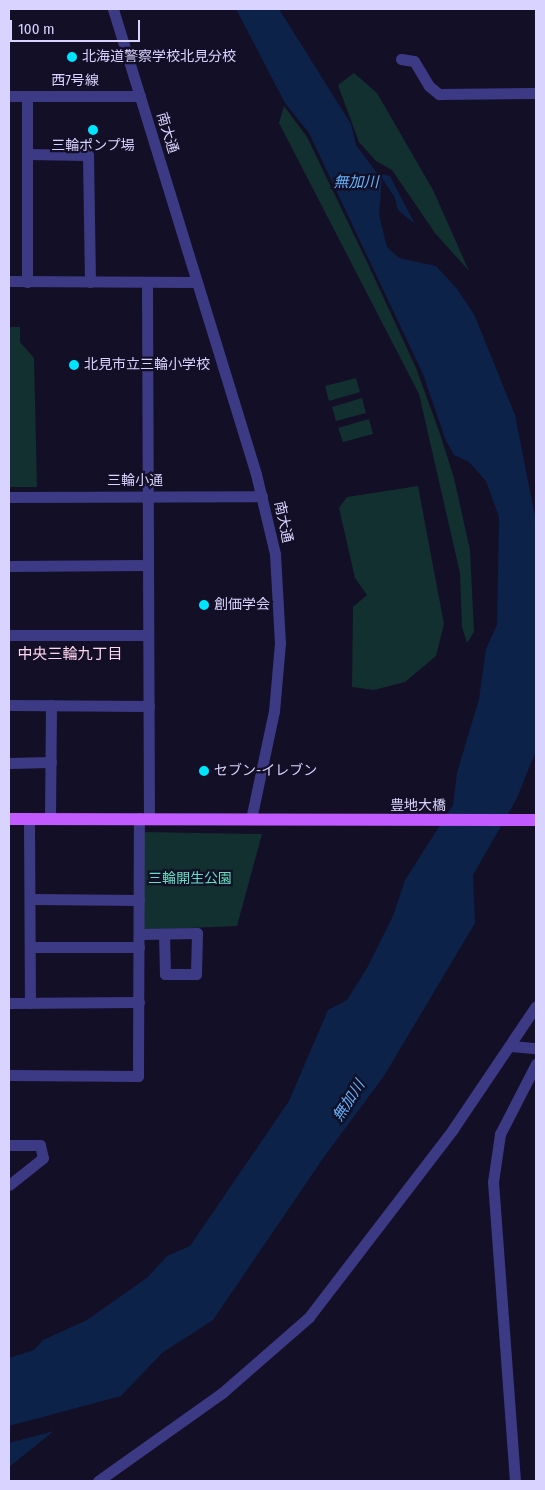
<!DOCTYPE html>
<meta charset="utf-8">
<style>
body{margin:0}
#map{position:relative;width:545px;height:1490px;overflow:hidden;background:#130f26;font-family:"Fira Sans Condensed","Noto Sans JP",sans-serif}
div>[style]{position:absolute}
.green>*{inset:0;background:#12302f}
.water>*{inset:0;background:#0c2248}
.minor>*{height:11px;margin:-5.5px;padding:0 5.5px;transform-origin:5.5px;border-radius:5.5px;background:#3d3a85}
.major>*{height:12px;margin:-6px;padding:0 6px;transform-origin:6px;border-radius:6px;background:#c25bff}
.dots>*{width:14px;height:14px;translate:-50% -50%;box-sizing:border-box;border:2px solid #130f26;border-radius:50%}
span{translate:-50% -50%;white-space:nowrap;text-align:center;line-height:1.15;-webkit-text-stroke:4.5px #130f26;paint-order:stroke}
.poi-label{font-size:14px;color:#d9d4ff}
.left{translate:0 -50%;text-align:left}
.street-label{font-size:14px;color:#d9d4ff}
.park-label{font-size:14px;color:#5fe0c0}
.water-label{font-size:15px;color:#62b6ff;font-style:italic}
.neighbourhood-label{font-size:15px;color:#ffd6f0}
.frame{position:absolute;inset:0;border:10px solid #d9d4ff;pointer-events:none}
.scale{position:absolute;left:10px;top:20px;width:130px;height:22px;box-sizing:border-box;border:2px solid #d9d4ff;border-top:0;padding-left:6px;font-size:15px;line-height:18px;white-space:nowrap;color:#d9d4ff;-webkit-text-stroke:4px #130f26;paint-order:stroke}
</style>
<div id="map">
<div class="green">
<i style="clip-path:polygon(354px 73px,377px 93px,433px 190px,469px 271px,435px 233px,392px 170px,376px 161px,359px 142px,338px 85px)"></i>
<i style="clip-path:polygon(284px 106px,307px 137px,368px 264px,416px 368px,440px 434px,454px 478px,470px 550px,474px 632px,467px 643px,462px 627px,460px 573px,419px 394px,279px 123px)"></i>
<i style="clip-path:polygon(9px 327px,20px 327px,20px 342px,34px 358px,37px 487px,9px 487px)"></i>
<i style="clip-path:polygon(356px 378px,360px 392px,329px 401px,325px 386px)"></i>
<i style="clip-path:polygon(362px 398px,366px 413px,336px 421px,332px 407px)"></i>
<i style="clip-path:polygon(369px 419px,373px 434px,343px 442px,338px 428px)"></i>
<i style="clip-path:polygon(418px 486px,444px 624px,436px 656px,405px 682px,374px 690px,352px 687px,353px 607px,367px 595px,355px 578px,339px 508px,347px 497px)"></i>
<i style="clip-path:polygon(143px 832px,262px 834px,237px 926px,143px 930px)"></i>
</div>
<div class="water">
<i style="clip-path:polygon(236px 9px,279px 9px,351px 124px,356px 145px,377px 173px,390px 176px,415px 224px,398px 210px,395px 198px,382px 178px,379px 215px,387px 247px,399px 258px,436px 266px,457px 289px,474px 314px,515px 415px,536px 521px,536px 751px,516px 800px,473px 875px,475px 923px,384px 1076px,324px 1157px,213px 1320px,162px 1353px,121px 1396px,9px 1426px,9px 1358px,34px 1350px,43px 1340px,87px 1320px,148px 1277px,167px 1256px,190px 1246px,289px 1101px,328px 1010px,347px 1000px,367px 968px,393px 916px,405px 880px,453px 805px,457px 773px,479px 699px,486px 649px,497px 625px,499px 517px,486px 481px,469px 462px,454px 455px,446px 441px,423px 374px,309px 133px,285px 103px)"></i>
<i style="clip-path:polygon(54px 1431px,9px 1467px,9px 1443px)"></i>
</div>
<div class="minor">
<i style="left:113px;top:9px;width:486px;rotate:72.9deg"></i>
<i style="left:256px;top:474px;width:82px;rotate:76.6deg"></i>
<i style="left:275px;top:554px;width:89px;rotate:86.8deg"></i>
<i style="left:280px;top:643px;width:68px;rotate:95deg"></i>
<i style="left:274px;top:711px;width:110px;rotate:102deg"></i>
<i style="left:401px;top:59px;width:13px;rotate:9deg"></i>
<i style="left:414px;top:61px;width:29px;rotate:59deg"></i>
<i style="left:429px;top:86px;width:13px;rotate:39deg"></i>
<i style="left:439px;top:94px;width:97px;rotate:-0.6deg"></i>
<i style="left:9px;top:96px;width:131px"></i>
<i style="left:27px;top:154px;width:61px;rotate:0.9deg"></i>
<i style="left:88px;top:155px;width:127px;rotate:89.1deg"></i>
<i style="left:9px;top:281px;width:187px;rotate:0.3deg"></i>
<i style="left:27px;top:282px;width:186px;rotate:-90deg"></i>
<i style="left:147px;top:282px;width:536px;rotate:89.79deg"></i>
<i style="left:9px;top:497px;width:253px;rotate:-0.2deg"></i>
<i style="left:9px;top:566px;width:139px;rotate:-0.4deg"></i>
<i style="left:9px;top:635px;width:139px"></i>
<i style="left:9px;top:705px;width:140px;rotate:0.4deg"></i>
<i style="left:9px;top:763px;width:42px;rotate:-1.4deg"></i>
<i style="left:29px;top:819px;width:184px;rotate:89.7deg"></i>
<i style="left:50px;top:819px;width:114px;rotate:-89.5deg"></i>
<i style="left:31px;top:899px;width:108px;rotate:0.5deg"></i>
<i style="left:139px;top:934px;width:58px;rotate:-1deg"></i>
<i style="left:197px;top:933px;width:41px;rotate:91.4deg"></i>
<i style="left:196px;top:974px;width:31px;rotate:180deg"></i>
<i style="left:165px;top:974px;width:40px;rotate:-91.4deg"></i>
<i style="left:30px;top:947px;width:109px"></i>
<i style="left:9px;top:1003px;width:130px;rotate:-0.4deg"></i>
<i style="left:511px;top:1046px;width:25px;rotate:5deg"></i>
<i style="left:9px;top:1075px;width:129px;rotate:0.4deg"></i>
<i style="left:138px;top:1076px;width:258px;rotate:-89.8deg"></i>
<i style="left:9px;top:1145px;width:31px"></i>
<i style="left:40px;top:1145px;width:13px;rotate:77deg"></i>
<i style="left:43px;top:1158px;width:43px;rotate:141.5deg"></i>
<i style="left:98px;top:1481px;width:152px;rotate:-35.4deg"></i>
<i style="left:222px;top:1393px;width:116px;rotate:-41.1deg"></i>
<i style="left:309px;top:1317px;width:237px;rotate:-52.5deg"></i>
<i style="left:453px;top:1129px;width:148px;rotate:-56deg"></i>
<i style="left:515px;top:1481px;width:300px;rotate:-94.2deg"></i>
<i style="left:493px;top:1182px;width:49px;rotate:-81.7deg"></i>
<i style="left:500px;top:1134px;width:79px;rotate:-62.8deg"></i>
</div>
<div class="major">
<i style="left:9px;top:819px;width:527px;rotate:0.11deg"></i>
</div>
<div class="dots">
<i style="left:72px;top:57px;background:#00e5ff"></i>
<i style="left:93px;top:130px;background:#00e5ff"></i>
<i style="left:74px;top:365px;background:#00e5ff"></i>
<i style="left:204px;top:605px;background:#00e5ff"></i>
<i style="left:204px;top:771px;background:#00e5ff"></i>
</div>
<div class="poi-label">
<span class="left" style="left:82px;top:57px">北海道警察学校北見分校</span>
<span style="left:93px;top:146px">三輪ポンプ場</span>
<span class="left" style="left:84px;top:365px">北見市立三輪小学校</span>
<span class="left" style="left:214px;top:605px">創価学会</span>
<span class="left" style="left:214px;top:771px">セブン-イレブン</span>
</div>
<div class="street-label">
<span style="left:75px;top:81px">西7号線</span>
<span style="left:167px;top:133px;rotate:73deg">南大通</span>
<span style="left:135px;top:481px">三輪小通</span>
<span style="left:283px;top:522px;rotate:78deg">南大通</span>
<span style="left:418px;top:806px">豊地大橋</span>
</div>
<div class="park-label">
<span style="left:190px;top:879px">三輪開生公園</span>
</div>
<div class="water-label">
<span style="left:356px;top:183px">無加川</span>
<span style="left:349px;top:1101px;rotate:-57deg">無加川</span>
</div>
<div class="neighbourhood-label">
<span style="left:70px;top:655px">中央三輪九丁目</span>
</div>
<div class="frame"></div>
<div class="scale">100 m</div>
</div>
